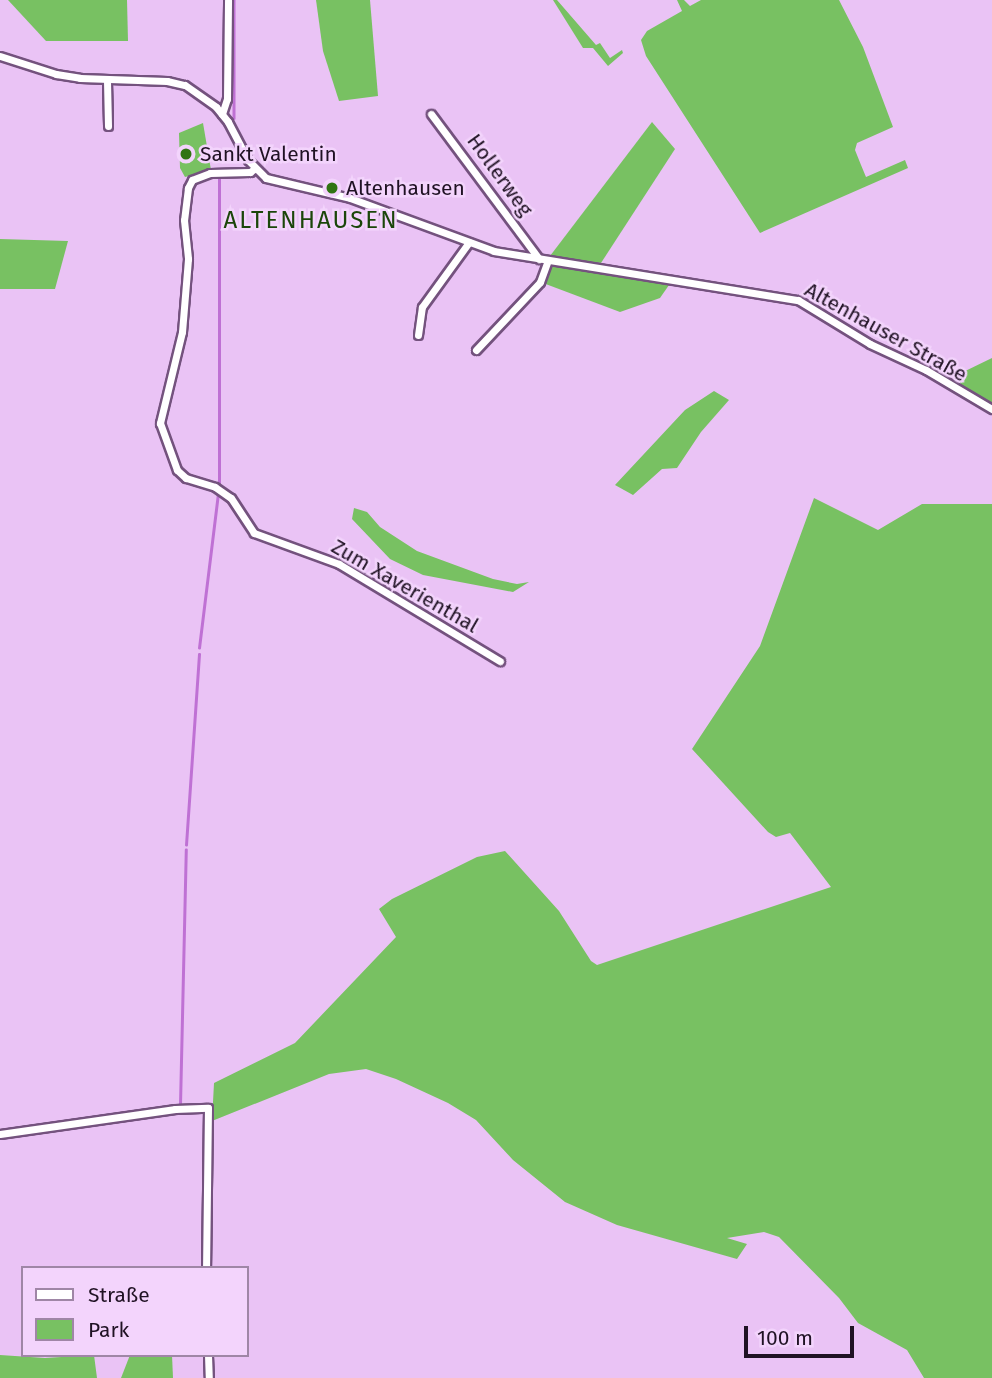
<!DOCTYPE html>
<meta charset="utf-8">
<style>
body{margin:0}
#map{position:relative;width:992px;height:1378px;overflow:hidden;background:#eac3f5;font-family:"Fira Sans",sans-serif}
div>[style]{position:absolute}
.green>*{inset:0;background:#78c162}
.stream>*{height:2.5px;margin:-1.25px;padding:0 1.25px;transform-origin:1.25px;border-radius:1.25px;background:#bf71d4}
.roads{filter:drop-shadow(2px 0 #74527e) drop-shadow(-2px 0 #74527e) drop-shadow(0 2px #74527e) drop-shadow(0 -2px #74527e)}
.minor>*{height:7px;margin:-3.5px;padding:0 3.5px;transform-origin:3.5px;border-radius:3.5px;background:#fff}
.dots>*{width:19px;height:19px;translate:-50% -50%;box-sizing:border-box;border:4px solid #f3d4fc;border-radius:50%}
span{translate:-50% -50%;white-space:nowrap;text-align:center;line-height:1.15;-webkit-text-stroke:5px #f3d4fc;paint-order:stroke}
.poi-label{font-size:21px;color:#201224}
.left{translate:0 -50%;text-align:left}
.street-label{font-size:21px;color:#201224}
.quarter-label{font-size:24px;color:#1b460a;letter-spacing:2px}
.legend{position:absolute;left:21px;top:1266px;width:228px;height:91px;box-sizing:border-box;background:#f3d4fc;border:2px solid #9f86a6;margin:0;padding:9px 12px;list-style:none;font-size:21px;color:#201224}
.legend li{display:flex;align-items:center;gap:14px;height:35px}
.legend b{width:35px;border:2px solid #9f86a6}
.scale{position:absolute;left:744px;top:1326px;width:110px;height:32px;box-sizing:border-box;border:4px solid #201224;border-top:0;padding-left:9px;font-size:21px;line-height:24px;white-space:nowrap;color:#201224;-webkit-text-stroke:5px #f3d4fc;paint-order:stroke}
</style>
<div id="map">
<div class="green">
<i style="clip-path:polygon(8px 0,127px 0,128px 41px,46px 41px)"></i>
<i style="clip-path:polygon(316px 0,370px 0,378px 96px,339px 101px,323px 51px)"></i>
<i style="clip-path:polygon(553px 0,557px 0,596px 45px,600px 43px,610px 58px,622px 50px,623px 53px,608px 66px,593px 48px,583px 48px)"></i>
<i style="clip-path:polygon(677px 0,684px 0,690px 6px,701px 0,839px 0,863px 47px,893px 127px,857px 143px,855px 150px,861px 165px,866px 177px,905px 160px,908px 168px,760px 233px,646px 56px,641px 40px,647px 31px,682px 11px)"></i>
<i style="clip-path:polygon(652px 122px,675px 149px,601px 263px,550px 256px)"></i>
<i style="clip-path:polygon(203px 123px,211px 170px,185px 177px,180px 168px,179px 133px)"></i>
<i style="clip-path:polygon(0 239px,68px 241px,55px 289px,0 289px)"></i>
<i style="clip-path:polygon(552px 264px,669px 285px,660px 298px,620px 312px,543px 283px)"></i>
<i style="clip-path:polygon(992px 358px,992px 405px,962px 388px,957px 375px)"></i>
<i style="clip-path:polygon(714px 391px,729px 400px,701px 432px,677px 468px,662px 469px,633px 495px,615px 485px,685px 410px)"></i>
<i style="clip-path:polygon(814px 498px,878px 530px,922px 504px,992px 504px,992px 1378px,924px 1378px,907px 1350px,858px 1323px,839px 1298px,779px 1237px,764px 1232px,727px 1238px,747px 1244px,737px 1259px,617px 1225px,565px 1202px,513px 1160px,476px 1120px,448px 1103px,396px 1079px,366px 1069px,329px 1074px,212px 1121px,214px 1083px,295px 1043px,396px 937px,379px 909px,392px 899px,477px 857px,505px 851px,559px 911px,591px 961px,597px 965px,831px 887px,790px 833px,776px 837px,768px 832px,692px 749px,760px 646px)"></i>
<i style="clip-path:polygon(354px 508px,367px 512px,380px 527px,417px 551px,493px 579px,517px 584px,529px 582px,513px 592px,423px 575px,390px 559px,352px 519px)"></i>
<i style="clip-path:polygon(0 1355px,45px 1358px,94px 1355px,97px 1378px,0 1378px)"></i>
<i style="clip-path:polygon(130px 1355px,172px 1355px,173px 1378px,121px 1378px)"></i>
</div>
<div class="stream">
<i style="left:234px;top:0;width:118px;rotate:90deg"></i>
<i style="left:219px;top:483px;width:308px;rotate:-90deg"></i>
<i style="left:199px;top:648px;width:155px;rotate:-83deg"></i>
<i style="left:186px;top:845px;width:191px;rotate:-86.1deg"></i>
<i style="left:180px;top:1105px;width:255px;rotate:-88.7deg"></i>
</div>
<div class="roads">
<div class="minor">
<i style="left:0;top:56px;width:59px;rotate:17.8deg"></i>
<i style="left:56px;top:74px;width:24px;rotate:9deg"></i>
<i style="left:80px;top:78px;width:87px;rotate:2deg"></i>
<i style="left:167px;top:81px;width:18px;rotate:13deg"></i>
<i style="left:185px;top:85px;width:38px;rotate:35deg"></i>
<i style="left:216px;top:107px;width:19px;rotate:51deg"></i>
<i style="left:228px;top:122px;width:43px;rotate:62.2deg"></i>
<i style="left:248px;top:160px;width:25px;rotate:45deg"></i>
<i style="left:266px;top:178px;width:86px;rotate:13.4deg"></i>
<i style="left:350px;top:198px;width:153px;rotate:20.2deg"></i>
<i style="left:494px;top:251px;width:308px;rotate:9.2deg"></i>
<i style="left:798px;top:300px;width:84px;rotate:31.4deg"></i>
<i style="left:870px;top:344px;width:62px;rotate:24.9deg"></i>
<i style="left:926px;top:370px;width:77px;rotate:30.6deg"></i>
<i style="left:107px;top:81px;width:45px;rotate:88.7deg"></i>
<i style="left:222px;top:114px;width:16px;rotate:-72deg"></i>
<i style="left:227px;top:99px;width:99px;rotate:-89.4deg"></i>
<i style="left:431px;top:114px;width:181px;rotate:53.3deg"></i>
<i style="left:254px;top:169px;width:5px;rotate:143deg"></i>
<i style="left:250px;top:172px;width:40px;rotate:178.6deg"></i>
<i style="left:210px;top:173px;width:19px;rotate:159deg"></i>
<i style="left:192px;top:180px;width:9px;rotate:117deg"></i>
<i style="left:188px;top:188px;width:32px;rotate:97deg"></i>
<i style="left:184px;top:220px;width:39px;rotate:84deg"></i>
<i style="left:188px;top:259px;width:73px;rotate:94.7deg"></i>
<i style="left:182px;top:332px;width:94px;rotate:103.6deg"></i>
<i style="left:160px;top:423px;width:50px;rotate:70.1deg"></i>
<i style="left:177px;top:470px;width:12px;rotate:42deg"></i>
<i style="left:186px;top:478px;width:30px;rotate:17deg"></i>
<i style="left:215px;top:487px;width:19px;rotate:35deg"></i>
<i style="left:231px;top:498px;width:42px;rotate:56.7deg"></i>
<i style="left:254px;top:533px;width:90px;rotate:20deg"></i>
<i style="left:339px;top:564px;width:188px;rotate:31.1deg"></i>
<i style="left:418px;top:335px;width:28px;rotate:-82deg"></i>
<i style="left:422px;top:307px;width:80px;rotate:-54.1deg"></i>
<i style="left:476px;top:350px;width:93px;rotate:-46.7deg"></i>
<i style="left:540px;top:282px;width:23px;rotate:-70deg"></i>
<i style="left:0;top:1134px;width:177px;rotate:-8.1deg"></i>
<i style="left:175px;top:1109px;width:33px;rotate:-2deg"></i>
<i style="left:208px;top:1108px;width:160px;rotate:90.7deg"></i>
<i style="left:208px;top:1355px;width:23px;rotate:88deg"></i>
</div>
</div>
<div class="dots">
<i style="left:186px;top:154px;background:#307413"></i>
<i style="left:332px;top:188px;background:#307413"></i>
</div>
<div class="poi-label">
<span class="left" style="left:200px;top:154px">Sankt Valentin</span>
<span class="left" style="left:346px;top:188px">Altenhausen</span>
</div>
<div class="street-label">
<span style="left:500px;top:175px;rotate:54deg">Hollerweg</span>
<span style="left:886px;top:332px;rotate:29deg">Altenhauser Straße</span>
<span style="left:405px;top:586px;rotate:30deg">Zum Xaverienthal</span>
</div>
<div class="quarter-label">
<span style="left:311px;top:221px">ALTENHAUSEN</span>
</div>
<ul class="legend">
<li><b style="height:9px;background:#fff"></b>Straße</li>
<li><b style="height:19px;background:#78c162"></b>Park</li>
</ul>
<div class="scale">100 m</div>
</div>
